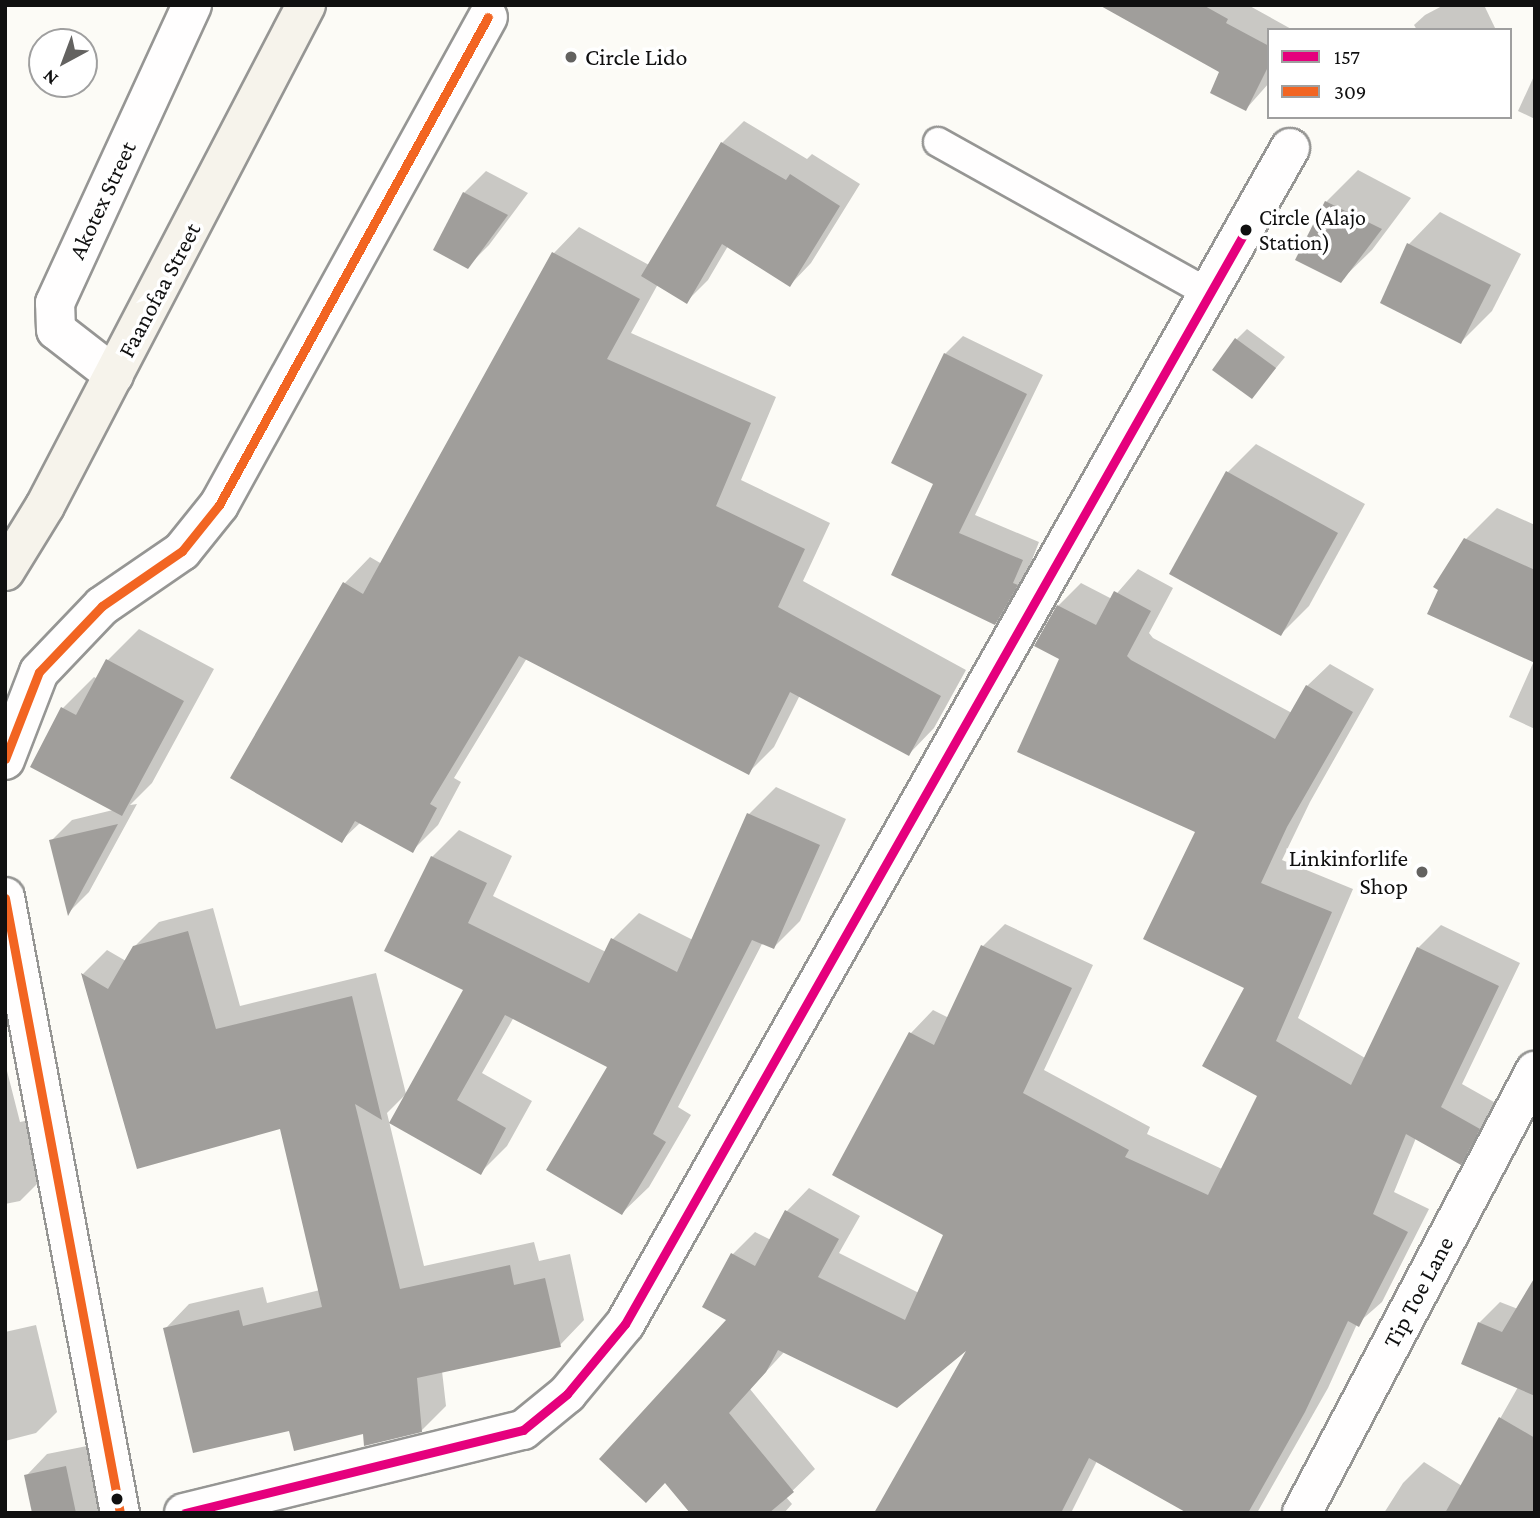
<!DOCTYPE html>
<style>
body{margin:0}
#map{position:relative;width:1540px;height:1518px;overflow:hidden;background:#fcfbf6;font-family:"Crimson Pro",serif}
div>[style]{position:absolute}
.shadow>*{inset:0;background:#0003}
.building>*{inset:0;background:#a09e9b}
.roads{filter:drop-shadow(2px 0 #969694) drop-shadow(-2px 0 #969694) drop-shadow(0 2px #969694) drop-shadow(0 -2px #969694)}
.service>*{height:28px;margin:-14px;padding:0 14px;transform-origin:14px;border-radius:14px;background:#fffefe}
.minor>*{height:38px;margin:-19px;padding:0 19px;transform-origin:19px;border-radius:19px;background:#fffefe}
.secondary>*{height:38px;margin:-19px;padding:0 19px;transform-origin:19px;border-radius:19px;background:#f6f3eb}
.bus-1>*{height:9px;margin:-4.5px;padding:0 4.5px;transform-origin:4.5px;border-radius:4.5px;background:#e5007d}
.bus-2>*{height:9px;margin:-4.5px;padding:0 4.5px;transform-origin:4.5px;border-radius:4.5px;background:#f26522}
.dots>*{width:19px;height:19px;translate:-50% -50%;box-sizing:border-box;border:4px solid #fff;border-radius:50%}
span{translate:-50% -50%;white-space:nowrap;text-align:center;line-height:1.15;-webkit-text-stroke:7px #fff;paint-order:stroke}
.bus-label{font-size:22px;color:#101010}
.left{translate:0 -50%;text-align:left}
.poi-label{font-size:24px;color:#101010}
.right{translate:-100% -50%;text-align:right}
.street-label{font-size:24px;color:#101010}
.frame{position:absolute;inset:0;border:7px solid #101010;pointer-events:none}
.legend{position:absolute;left:1267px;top:28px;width:245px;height:91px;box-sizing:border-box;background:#fff;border:2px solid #9f9f9f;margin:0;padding:9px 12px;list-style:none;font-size:21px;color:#101010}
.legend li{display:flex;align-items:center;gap:14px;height:35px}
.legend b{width:35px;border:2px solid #9f9f9f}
.north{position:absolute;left:28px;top:28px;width:70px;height:70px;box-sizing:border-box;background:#fff;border:2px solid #9f9f9f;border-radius:50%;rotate:221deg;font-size:19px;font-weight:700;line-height:28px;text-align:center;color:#101010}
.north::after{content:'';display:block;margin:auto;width:24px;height:32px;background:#636260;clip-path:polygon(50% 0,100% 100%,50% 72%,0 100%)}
</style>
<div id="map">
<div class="shadow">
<i style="clip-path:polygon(1143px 5px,1248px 5px,1293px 30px,1269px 30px,1269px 83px,1246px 109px,1222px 71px)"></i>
<i style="clip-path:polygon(1444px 5px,1484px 5px,1496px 30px,1417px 30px,1414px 25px,1425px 15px)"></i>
<i style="clip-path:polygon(1535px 74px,1535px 119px,1518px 111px)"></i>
<i style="clip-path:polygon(744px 121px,807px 159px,812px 154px,860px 184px,811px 263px,790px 285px,728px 246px,708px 280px,687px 301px,658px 284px,631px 333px,776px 397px,741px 480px,830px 523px,803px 581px,966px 670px,934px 728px,909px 754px,800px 695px,774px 747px,749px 772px,527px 658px,454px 778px,461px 782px,438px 825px,412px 851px,361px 822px,342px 840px,232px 777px,345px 583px,370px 557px,382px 564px,554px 253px,579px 227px,649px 265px,722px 143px)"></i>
<i style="clip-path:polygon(1358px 170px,1411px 198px,1372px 250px,1340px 281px,1326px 202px)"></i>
<i style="clip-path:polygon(486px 171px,528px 193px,489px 245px,467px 267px,435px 249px,464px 193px)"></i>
<i style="clip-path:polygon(1440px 212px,1521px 254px,1492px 311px,1461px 342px,1382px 302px,1409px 244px)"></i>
<i style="clip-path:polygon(1247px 329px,1285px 357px,1252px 397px,1237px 339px)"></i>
<i style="clip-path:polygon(963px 336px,1043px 375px,975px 515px,1039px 542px,1030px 565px,1034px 567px,1013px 605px,995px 623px,935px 483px,945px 354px)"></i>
<i style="clip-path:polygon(1256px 444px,1365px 504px,1309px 606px,1281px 634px,1228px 472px)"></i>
<i style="clip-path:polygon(1497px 508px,1535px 525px,1535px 729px,1509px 717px,1534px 661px,1466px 539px)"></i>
<i style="clip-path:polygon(1138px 569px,1173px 588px,1149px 633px,1153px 638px,1292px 713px,1307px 686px,1330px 664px,1374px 689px,1310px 802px,1282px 860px,1353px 889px,1298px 1018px,1365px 1058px,1418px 948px,1441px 925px,1520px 963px,1462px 1084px,1501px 1106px,1483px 1140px,1461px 1163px,1416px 1138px,1394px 1192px,1429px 1209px,1382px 1302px,1357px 1324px,1328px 1388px,1257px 1513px,1189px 1513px,1097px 1461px,1071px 1513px,876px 1513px,972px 1345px,785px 1351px,750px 1389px,815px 1469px,786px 1497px,792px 1504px,784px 1513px,692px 1513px,729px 1320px,733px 1254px,755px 1232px,771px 1240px,787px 1211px,809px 1188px,860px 1216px,839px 1253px,919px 1293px,945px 1234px,834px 1175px,911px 1033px,933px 1010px,949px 1018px,982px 947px,1005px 924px,1093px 965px,1044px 1070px,1150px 1127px,1147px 1134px,1222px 1169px,1259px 1095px,1246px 987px,1197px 831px,1062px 658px,1058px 606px,1081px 583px,1112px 599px)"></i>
<i style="clip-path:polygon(139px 629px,214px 669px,152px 783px,130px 805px,137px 804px,89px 892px,69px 912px,51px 841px,72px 820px,113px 810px,63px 708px,94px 677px,98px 679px,108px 660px)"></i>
<i style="clip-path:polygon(776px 787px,846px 819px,800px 921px,774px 947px,763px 942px,678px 1107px,691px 1115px,649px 1187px,622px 1213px,609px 1066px,514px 1017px,482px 1073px,532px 1101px,507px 1146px,480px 1173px,391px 1123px,466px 990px,432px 857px,459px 830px,512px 856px,493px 896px,606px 952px,613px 939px,639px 913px,693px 940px,749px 814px)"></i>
<i style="clip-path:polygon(213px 908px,240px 1006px,376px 973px,406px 1094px,387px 1113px,424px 1266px,534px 1242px,539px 1261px,570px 1254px,584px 1320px,560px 1345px,442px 1371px,446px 1406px,421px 1431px,290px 1428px,165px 1329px,189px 1304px,263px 1287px,267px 1303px,320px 1290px,281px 1127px,138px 1167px,83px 974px,107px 950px,126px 961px,134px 947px,159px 922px)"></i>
<i style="clip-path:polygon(5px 1063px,20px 1122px,39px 1118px,50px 1171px,20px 1201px,5px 1204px)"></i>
<i style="clip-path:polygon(1535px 1282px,1535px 1513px,1384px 1513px,1403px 1483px,1424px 1462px,1462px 1486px,1518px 1387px,1479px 1323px,1500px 1302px,1518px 1309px)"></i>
<i style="clip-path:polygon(36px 1325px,57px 1412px,36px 1433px,5px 1441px,5px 1332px)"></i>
<i style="clip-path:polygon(87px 1446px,102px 1513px,34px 1513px,26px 1476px,47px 1454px)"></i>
</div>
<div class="building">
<i style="clip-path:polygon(1099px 5px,1203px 5px,1228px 19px,1226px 23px,1269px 46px,1269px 65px,1246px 111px,1210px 93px,1219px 72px)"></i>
<i style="clip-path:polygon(721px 142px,786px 180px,790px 174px,840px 206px,790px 287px,722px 244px,687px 304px,641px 276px)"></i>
<i style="clip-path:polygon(463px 192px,508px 215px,468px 269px,433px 250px)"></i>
<i style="clip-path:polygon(1325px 201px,1382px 229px,1341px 283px,1295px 260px)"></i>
<i style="clip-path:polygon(1407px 243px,1491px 285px,1461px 344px,1380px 303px)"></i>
<i style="clip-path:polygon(552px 252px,640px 299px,607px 359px,751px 423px,716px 506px,805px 549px,778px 607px,941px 696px,909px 756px,790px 692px,749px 775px,519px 656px,430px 804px,437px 808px,413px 853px,355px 821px,342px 843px,230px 778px,343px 582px,363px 594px)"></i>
<i style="clip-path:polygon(1235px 338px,1276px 368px,1252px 399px,1212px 370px)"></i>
<i style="clip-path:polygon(944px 353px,1027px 394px,959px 533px,1023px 560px,1013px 583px,1018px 585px,995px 625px,891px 575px,933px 484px,891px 463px)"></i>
<i style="clip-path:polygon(1226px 471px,1338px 533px,1281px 636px,1169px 574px)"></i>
<i style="clip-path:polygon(1464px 538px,1535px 570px,1535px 663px,1427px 614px,1438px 590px,1433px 587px)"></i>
<i style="clip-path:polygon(1114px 591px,1151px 611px,1127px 656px,1131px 660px,1275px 739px,1306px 685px,1353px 712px,1287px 827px,1261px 883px,1332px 912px,1276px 1041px,1351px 1085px,1417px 947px,1499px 986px,1441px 1107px,1480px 1129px,1461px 1165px,1406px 1134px,1373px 1214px,1408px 1232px,1359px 1327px,1348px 1321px,1305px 1412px,1248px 1513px,1187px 1513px,1089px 1458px,1061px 1513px,874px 1513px,966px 1351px,897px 1408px,778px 1350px,766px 1372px,729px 1413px,794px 1492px,769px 1513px,690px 1513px,665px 1483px,646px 1503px,599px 1459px,726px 1320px,702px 1307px,731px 1253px,755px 1266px,785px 1210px,839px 1239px,818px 1277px,905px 1320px,943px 1235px,832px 1175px,909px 1032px,934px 1045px,981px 945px,1072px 988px,1023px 1093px,1129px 1150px,1125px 1157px,1208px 1195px,1257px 1096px,1202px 1066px,1244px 988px,1143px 939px,1195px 832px,1017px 752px,1059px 659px,1034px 646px,1057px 605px,1096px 625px)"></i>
<i style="clip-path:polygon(106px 659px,184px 701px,122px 816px,30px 767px,61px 707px,76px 715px)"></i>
<i style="clip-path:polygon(747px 813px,820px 845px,774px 949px,752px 940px,653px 1134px,666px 1142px,622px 1215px,546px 1170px,607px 1067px,505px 1015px,457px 1100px,506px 1128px,481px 1175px,389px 1123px,463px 990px,384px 951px,431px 856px,487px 883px,468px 923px,589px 983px,611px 938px,677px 972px)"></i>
<i style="clip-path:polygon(118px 824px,68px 916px,49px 840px)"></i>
<i style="clip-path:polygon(188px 931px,216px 1029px,352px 996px,382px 1120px,355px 1104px,400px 1289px,510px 1265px,514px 1285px,545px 1278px,561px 1347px,417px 1378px,422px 1432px,364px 1446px,363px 1434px,294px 1451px,289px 1431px,193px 1453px,163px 1328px,239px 1310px,243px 1326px,322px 1307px,280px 1129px,137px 1169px,81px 973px,108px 989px,133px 946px)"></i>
<i style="clip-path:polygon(1535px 1277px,1535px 1396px,1461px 1364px,1478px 1322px,1502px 1332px)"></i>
<i style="clip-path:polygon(1499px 1417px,1535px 1438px,1535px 1513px,1445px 1513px)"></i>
<i style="clip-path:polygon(66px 1466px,76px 1513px,32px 1513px,24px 1475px)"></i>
</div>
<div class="roads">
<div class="service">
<i style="left:938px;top:142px;width:312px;rotate:29.2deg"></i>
</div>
<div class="minor">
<i style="left:114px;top:375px;width:73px;rotate:-142.2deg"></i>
<i style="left:56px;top:330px;width:27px;rotate:-92deg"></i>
<i style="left:55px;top:303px;width:328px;rotate:-65.3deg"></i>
<i style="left:5px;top:760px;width:94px;rotate:-68.9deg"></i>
<i style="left:39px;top:672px;width:91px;rotate:-46.3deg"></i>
<i style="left:102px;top:606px;width:97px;rotate:-34.5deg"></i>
<i style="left:182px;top:551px;width:59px;rotate:-51.2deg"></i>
<i style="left:219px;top:505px;width:557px;rotate:-61.14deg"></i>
<i style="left:5px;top:897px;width:627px;rotate:79.43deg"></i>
<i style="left:184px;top:1513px;width:349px;rotate:-13.8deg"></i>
<i style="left:523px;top:1430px;width:57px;rotate:-39.3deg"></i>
<i style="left:567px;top:1394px;width:91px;rotate:-50.4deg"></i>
<i style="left:625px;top:1324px;width:1351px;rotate:-60.51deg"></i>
<i style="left:1302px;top:1513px;width:500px;rotate:-62.2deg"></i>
</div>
<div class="secondary">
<i style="left:5px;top:571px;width:76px;rotate:-58.4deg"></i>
<i style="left:45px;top:506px;width:565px;rotate:-62.48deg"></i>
</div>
</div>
<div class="bus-1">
<i style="left:185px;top:1513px;width:348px;rotate:-13.8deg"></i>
<i style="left:523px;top:1430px;width:57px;rotate:-39.3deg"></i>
<i style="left:567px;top:1394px;width:91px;rotate:-50.4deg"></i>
<i style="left:625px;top:1324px;width:1258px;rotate:-60.42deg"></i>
</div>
<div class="bus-2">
<i style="left:5px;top:759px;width:93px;rotate:-68.7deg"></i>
<i style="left:39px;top:672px;width:91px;rotate:-46.3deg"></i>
<i style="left:102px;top:606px;width:97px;rotate:-34.5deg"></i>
<i style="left:182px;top:551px;width:59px;rotate:-51.2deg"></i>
<i style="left:219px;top:505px;width:557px;rotate:-61.14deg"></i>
<i style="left:5px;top:898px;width:626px;rotate:79.41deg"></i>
</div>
<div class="dots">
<i style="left:571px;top:57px;background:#636260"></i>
<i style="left:1246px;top:230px;background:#101010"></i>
<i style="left:1422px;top:872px;background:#636260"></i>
<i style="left:117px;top:1499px;background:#101010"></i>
</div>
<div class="bus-label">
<span class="left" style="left:1259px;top:230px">Circle (Alajo<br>Station)</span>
</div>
<div class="poi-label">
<span class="left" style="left:585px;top:57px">Circle Lido</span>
<span class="right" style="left:1408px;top:872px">Linkinforlife<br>Shop</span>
</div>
<div class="street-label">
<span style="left:102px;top:200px;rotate:-65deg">Akotex Street</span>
<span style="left:159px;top:290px;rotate:-62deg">Faanofaa Street</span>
<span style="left:1418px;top:1292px;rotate:-62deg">Tip Toe Lane</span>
</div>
<div class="frame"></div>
<ul class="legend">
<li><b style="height:9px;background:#e5007d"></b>157</li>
<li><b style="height:9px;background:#f26522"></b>309</li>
</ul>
<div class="north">N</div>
</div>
